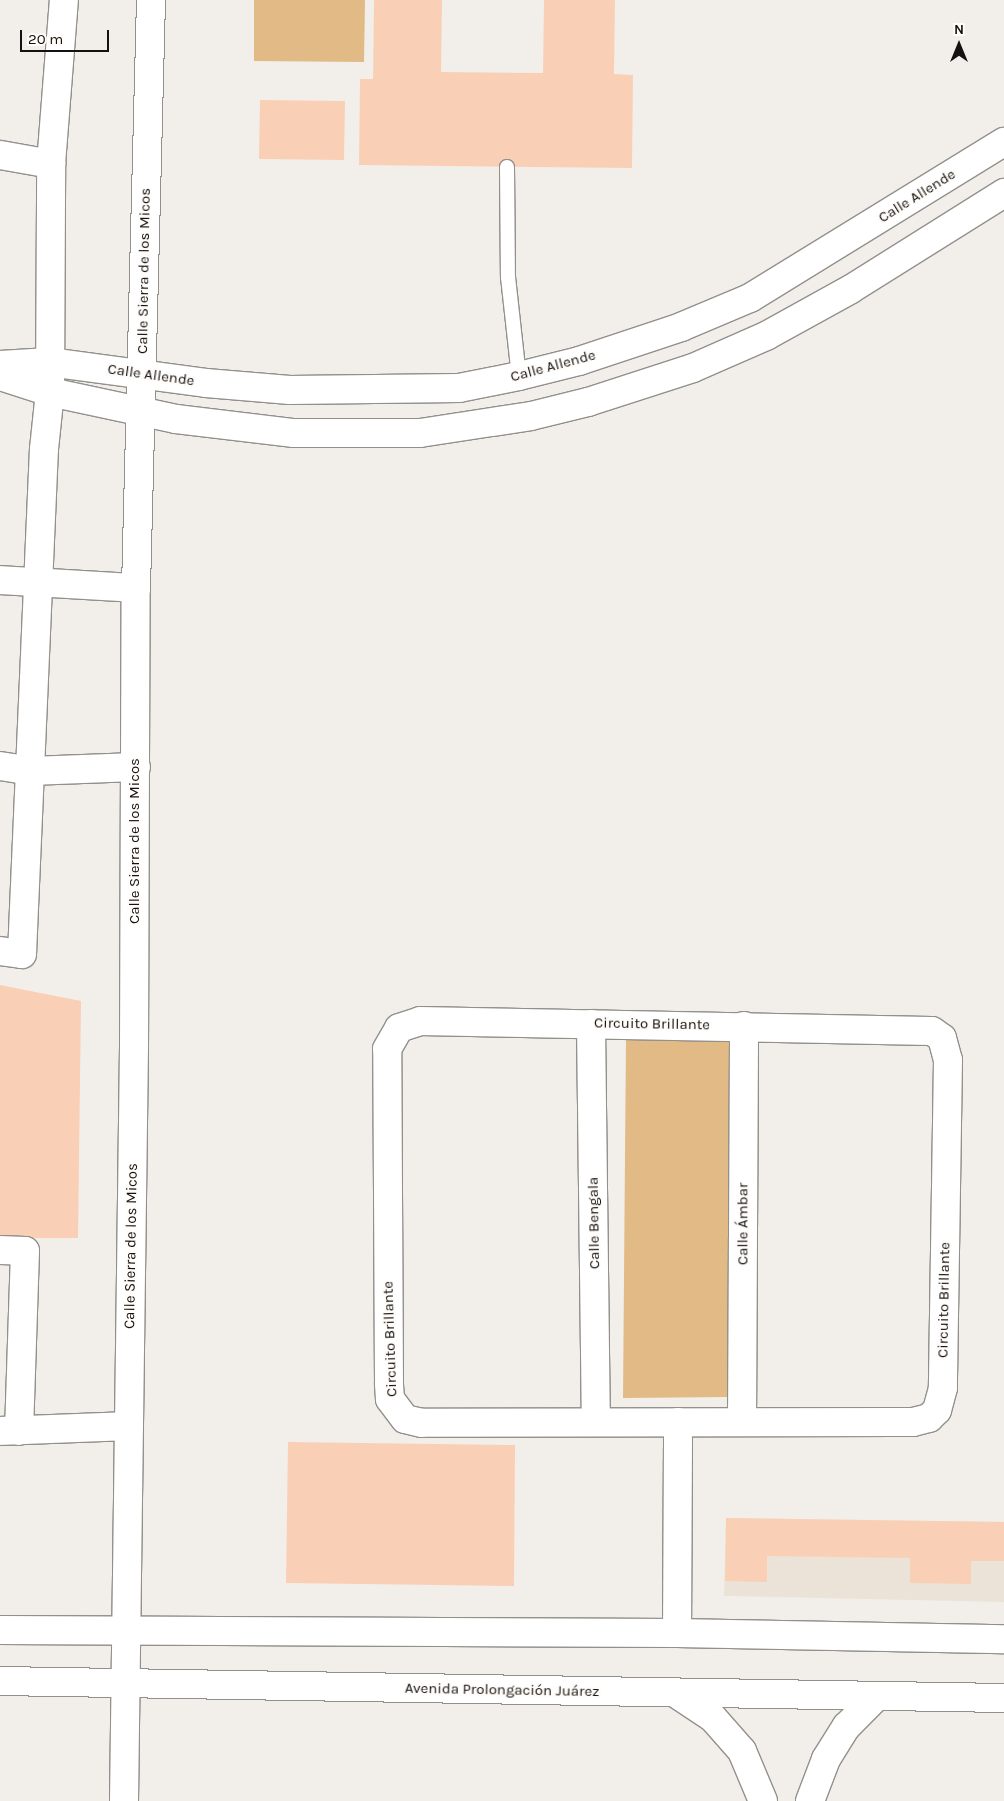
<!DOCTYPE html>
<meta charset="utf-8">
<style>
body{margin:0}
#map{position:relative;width:1004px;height:1801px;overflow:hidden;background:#f2efea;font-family:Karla,sans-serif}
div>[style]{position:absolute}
.built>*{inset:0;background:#ebe3d8}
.green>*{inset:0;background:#e2ba85}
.building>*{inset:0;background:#f9d0b6}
.roads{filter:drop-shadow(1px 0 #93908c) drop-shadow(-1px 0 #93908c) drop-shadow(0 1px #93908c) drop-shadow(0 -1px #93908c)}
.lane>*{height:14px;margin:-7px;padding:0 7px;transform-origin:7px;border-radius:7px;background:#fff}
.street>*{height:28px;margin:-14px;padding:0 14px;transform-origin:14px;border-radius:14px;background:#fff}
.secondary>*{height:28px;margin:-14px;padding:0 14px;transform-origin:14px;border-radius:14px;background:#fff}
.primary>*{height:28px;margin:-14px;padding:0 14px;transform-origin:14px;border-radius:14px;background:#fff}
span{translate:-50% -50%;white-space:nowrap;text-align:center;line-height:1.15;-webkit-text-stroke:4px #fffcf9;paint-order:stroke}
.street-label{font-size:15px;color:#131211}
.north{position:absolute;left:934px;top:20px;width:50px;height:50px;-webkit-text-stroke:4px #fffcf9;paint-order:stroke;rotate:0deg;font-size:14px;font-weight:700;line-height:20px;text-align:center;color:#131211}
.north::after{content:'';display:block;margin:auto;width:18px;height:22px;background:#131211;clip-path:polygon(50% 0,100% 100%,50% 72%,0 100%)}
.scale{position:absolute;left:20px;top:30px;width:89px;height:22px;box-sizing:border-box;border:2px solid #131211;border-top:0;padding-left:6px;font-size:15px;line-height:18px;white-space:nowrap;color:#131211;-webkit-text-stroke:4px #fffcf9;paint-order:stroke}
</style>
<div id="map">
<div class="built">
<i style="clip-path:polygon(726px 1518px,1004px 1522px,1004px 1602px,724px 1596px)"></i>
</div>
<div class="green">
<i style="clip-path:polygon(254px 0,365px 0,364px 62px,254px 61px)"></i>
<i style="clip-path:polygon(730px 1036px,728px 1397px,623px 1398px,626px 1037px)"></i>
</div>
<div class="building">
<i style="clip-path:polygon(374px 0,442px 0,441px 72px,543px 73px,544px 0,615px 0,614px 74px,633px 75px,632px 168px,359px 165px,360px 79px,373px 79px)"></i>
<i style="clip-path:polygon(260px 100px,345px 101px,344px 160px,259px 159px)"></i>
<i style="clip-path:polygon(0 985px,81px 1001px,78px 1238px,0 1238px)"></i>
<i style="clip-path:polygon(288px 1442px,515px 1445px,514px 1586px,286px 1583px)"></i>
<i style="clip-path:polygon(726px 1518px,1004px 1522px,1004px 1561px,971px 1561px,971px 1584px,910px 1583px,910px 1558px,767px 1556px,767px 1582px,725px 1581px)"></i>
</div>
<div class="roads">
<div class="lane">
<i style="left:507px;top:167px;width:110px;rotate:89.5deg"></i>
<i style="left:508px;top:277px;width:100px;rotate:83.7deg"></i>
</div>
<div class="street">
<i style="left:0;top:155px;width:52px;rotate:10deg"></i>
<i style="left:0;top:580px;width:136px;rotate:3.4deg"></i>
<i style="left:0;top:766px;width:30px;rotate:9deg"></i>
<i style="left:30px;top:771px;width:106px;rotate:-2.2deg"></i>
<i style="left:0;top:951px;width:22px;rotate:8deg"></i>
<i style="left:22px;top:954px;width:505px;rotate:-87.51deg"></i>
<i style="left:44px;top:449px;width:57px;rotate:-84deg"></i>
<i style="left:50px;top:392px;width:228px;rotate:-89.7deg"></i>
<i style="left:51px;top:164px;width:165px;rotate:-85.5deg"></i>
<i style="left:420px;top:1021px;width:512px;rotate:1.12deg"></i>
<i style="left:932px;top:1031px;width:12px;rotate:35deg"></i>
<i style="left:942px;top:1038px;width:23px;rotate:75deg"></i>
<i style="left:948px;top:1060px;width:328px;rotate:90.9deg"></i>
<i style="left:943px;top:1388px;width:23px;rotate:105deg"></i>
<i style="left:937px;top:1410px;width:11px;rotate:135deg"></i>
<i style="left:929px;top:1418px;width:16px;rotate:166deg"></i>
<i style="left:913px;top:1422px;width:491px;rotate:179.9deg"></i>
<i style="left:422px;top:1423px;width:17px;rotate:-167deg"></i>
<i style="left:405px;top:1419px;width:25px;rotate:-127deg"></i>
<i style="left:390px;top:1399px;width:16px;rotate:-94deg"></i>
<i style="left:389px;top:1383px;width:334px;rotate:-90.3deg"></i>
<i style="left:387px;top:1049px;width:24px;rotate:-60deg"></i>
<i style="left:399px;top:1028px;width:22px;rotate:-18deg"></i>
<i style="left:591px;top:1024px;width:398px;rotate:89.3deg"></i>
<i style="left:0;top:1250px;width:25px;rotate:2deg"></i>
<i style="left:25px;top:1251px;width:180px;rotate:91.9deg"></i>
<i style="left:742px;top:1422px;width:396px;rotate:-89.7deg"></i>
<i style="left:1px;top:1431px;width:128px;rotate:-2.2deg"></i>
<i style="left:677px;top:1633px;width:211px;rotate:-89.7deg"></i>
<i style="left:677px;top:1694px;width:43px;rotate:33.7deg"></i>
<i style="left:713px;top:1718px;width:44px;rotate:48.7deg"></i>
<i style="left:742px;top:1751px;width:54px;rotate:67.2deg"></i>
<i style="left:124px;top:1801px;width:754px;rotate:-89.24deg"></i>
<i style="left:134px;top:1047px;width:459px;rotate:-89.8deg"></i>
<i style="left:136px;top:588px;width:588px;rotate:-88.54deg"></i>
<i style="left:810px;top:1801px;width:45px;rotate:-69.1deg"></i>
<i style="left:826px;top:1759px;width:39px;rotate:-58deg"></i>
<i style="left:847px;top:1726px;width:40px;rotate:-45deg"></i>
</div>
<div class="secondary">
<i style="left:0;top:365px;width:49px;rotate:-3.5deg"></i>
<i style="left:49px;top:362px;width:158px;rotate:7.6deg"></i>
<i style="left:206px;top:383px;width:84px;rotate:4.8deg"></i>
<i style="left:290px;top:390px;width:169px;rotate:-0.7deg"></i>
<i style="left:459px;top:388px;width:61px;rotate:-11.3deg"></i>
<i style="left:519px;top:376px;width:62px;rotate:-14deg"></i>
<i style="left:579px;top:361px;width:108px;rotate:-18.4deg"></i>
<i style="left:681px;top:327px;width:75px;rotate:-22.8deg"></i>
<i style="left:750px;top:298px;width:298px;rotate:-31.6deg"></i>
<i style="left:0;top:376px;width:52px;rotate:17.7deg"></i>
<i style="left:50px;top:392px;width:129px;rotate:12.1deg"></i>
<i style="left:176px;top:419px;width:119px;rotate:6.8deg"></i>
<i style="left:294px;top:433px;width:126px"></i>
<i style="left:420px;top:433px;width:112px;rotate:-8.7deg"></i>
<i style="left:531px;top:416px;width:59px;rotate:-13.8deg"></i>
<i style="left:588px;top:402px;width:110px;rotate:-17.9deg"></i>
<i style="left:693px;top:368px;width:80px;rotate:-23.7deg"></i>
<i style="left:766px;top:336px;width:97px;rotate:-28.9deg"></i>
<i style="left:851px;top:289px;width:181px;rotate:-32.1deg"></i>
</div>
<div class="primary">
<i style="left:0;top:1630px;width:677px;rotate:0.25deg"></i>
<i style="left:677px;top:1633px;width:327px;rotate:1.1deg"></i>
<i style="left:0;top:1681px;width:1004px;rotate:0.97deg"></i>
</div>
</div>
<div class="street-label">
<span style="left:917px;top:196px;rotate:-32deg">Calle Allende</span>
<span style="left:144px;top:271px;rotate:-89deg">Calle Sierra de los Micos</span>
<span style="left:553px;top:366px;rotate:-15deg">Calle Allende</span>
<span style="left:151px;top:375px;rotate:8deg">Calle Allende</span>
<span style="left:135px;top:841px;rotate:-90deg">Calle Sierra de los Micos</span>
<span style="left:652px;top:1024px;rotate:1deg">Circuito Brillante</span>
<span style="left:594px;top:1223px;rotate:-91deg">Calle Bengala</span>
<span style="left:743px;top:1224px;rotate:-90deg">Calle Ámbar</span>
<span style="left:131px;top:1246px;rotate:-89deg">Calle Sierra de los Micos</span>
<span style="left:944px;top:1300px;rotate:-89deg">Circuito Brillante</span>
<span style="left:390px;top:1339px;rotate:-92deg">Circuito Brillante</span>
<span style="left:502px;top:1690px;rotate:1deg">Avenida Prolongación Juárez</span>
</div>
<div class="north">N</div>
<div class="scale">20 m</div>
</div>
